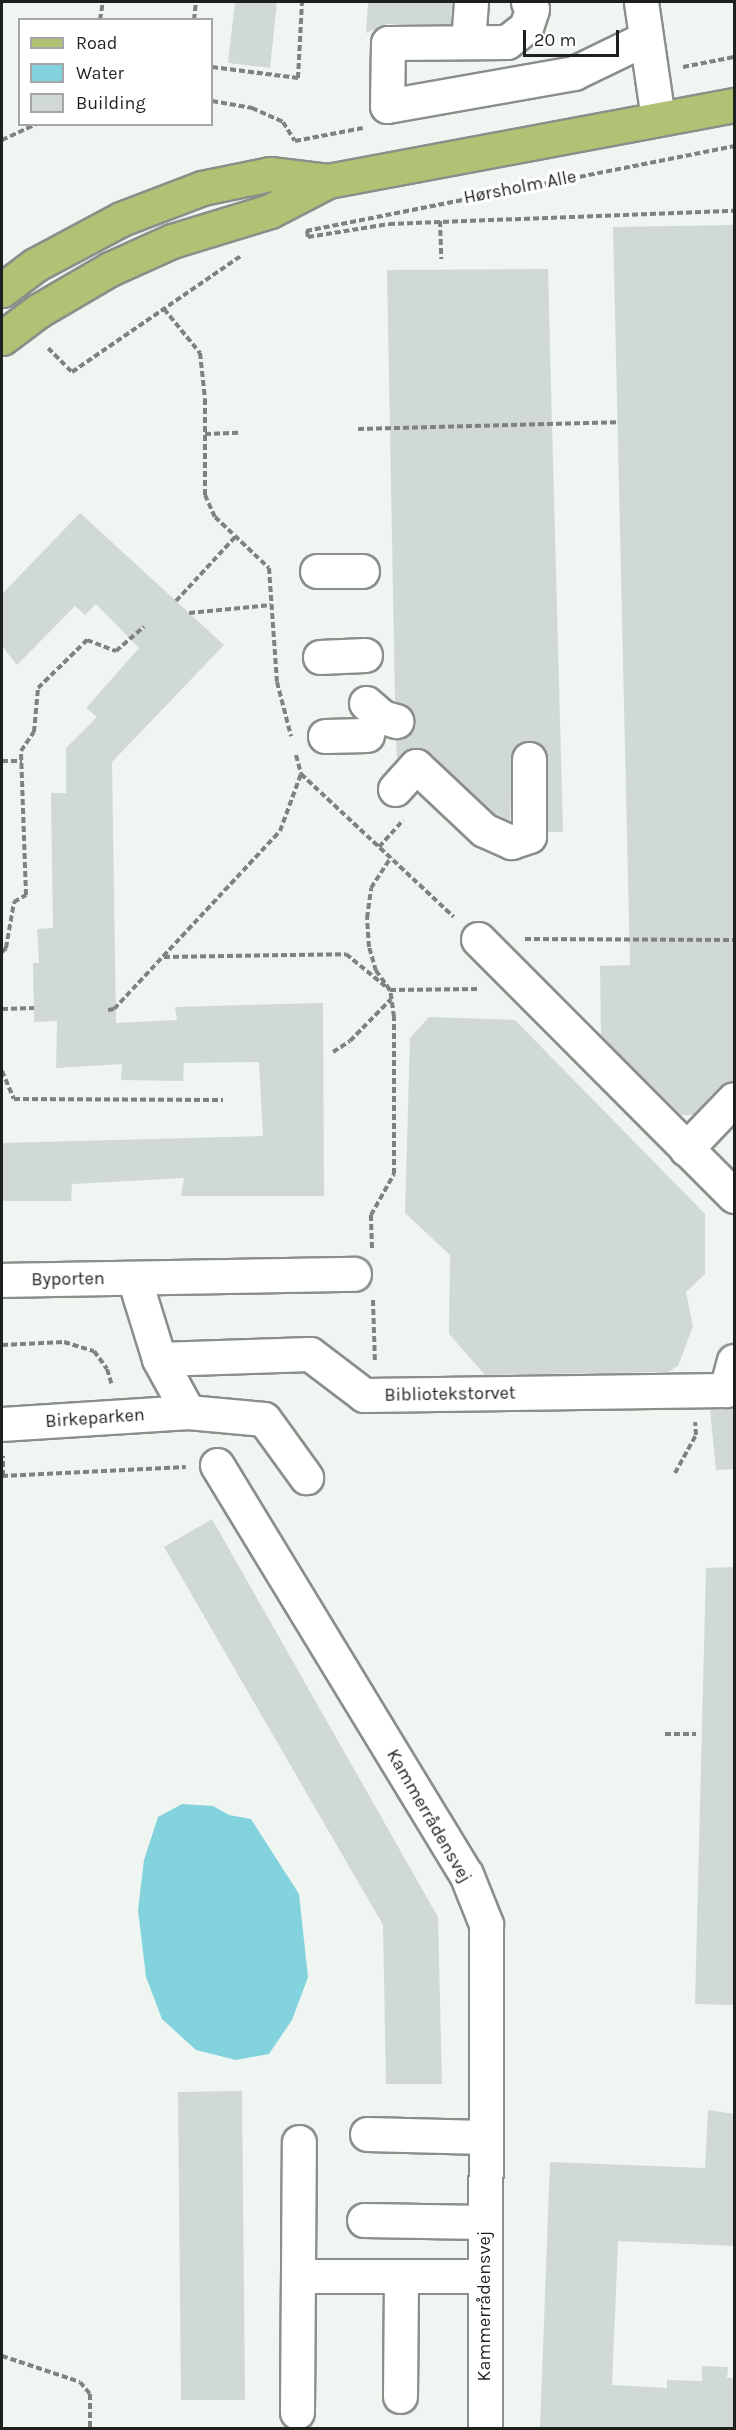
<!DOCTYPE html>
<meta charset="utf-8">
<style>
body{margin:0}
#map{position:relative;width:736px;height:2430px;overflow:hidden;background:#eff5f0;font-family:Karla,sans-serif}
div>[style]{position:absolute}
.water>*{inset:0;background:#82d3de}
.building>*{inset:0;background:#d1d9d6}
.path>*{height:4px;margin-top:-2px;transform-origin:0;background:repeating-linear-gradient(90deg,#7f837f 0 6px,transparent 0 9px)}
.roads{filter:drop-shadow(2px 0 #8a8f8a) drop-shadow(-2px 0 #8a8f8a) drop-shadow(0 2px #8a8f8a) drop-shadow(0 -2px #8a8f8a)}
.minor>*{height:33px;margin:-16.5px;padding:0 16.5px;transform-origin:16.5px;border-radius:16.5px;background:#fff}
.major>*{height:33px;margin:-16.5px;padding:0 16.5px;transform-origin:16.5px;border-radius:16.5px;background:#b0c273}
span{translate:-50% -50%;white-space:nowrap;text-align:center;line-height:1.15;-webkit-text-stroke:6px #fff;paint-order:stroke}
.street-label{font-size:18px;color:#1e201e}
.frame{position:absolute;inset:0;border:3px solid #1e201e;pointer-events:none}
.legend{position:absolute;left:18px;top:18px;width:195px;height:108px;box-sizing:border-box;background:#fff;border:2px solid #a5a6a5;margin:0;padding:8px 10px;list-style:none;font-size:18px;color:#1e201e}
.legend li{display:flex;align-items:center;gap:12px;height:30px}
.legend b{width:30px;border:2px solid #a5a6a5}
.scale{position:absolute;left:523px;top:30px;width:96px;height:27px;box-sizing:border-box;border:3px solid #1e201e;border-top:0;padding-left:8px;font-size:18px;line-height:21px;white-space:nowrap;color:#1e201e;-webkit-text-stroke:4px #fff;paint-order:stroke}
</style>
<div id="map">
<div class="water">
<i style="clip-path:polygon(182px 1804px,213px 1806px,229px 1815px,251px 1819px,299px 1894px,308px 1977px,292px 2020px,269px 2054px,236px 2060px,196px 2050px,162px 2019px,146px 1977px,138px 1910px,144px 1860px,158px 1817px)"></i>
</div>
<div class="building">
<i style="clip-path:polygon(235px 2px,277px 2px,270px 68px,228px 63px)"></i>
<i style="clip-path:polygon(368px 2px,452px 2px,451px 24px,388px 24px,366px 33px)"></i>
<i style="clip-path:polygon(735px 225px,735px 1081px,720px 1086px,693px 1115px,681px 1115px,601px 1036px,600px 966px,630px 965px,613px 227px)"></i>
<i style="clip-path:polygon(548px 269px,552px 425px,563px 832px,548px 832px,548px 759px,538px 743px,520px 743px,513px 750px,510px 821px,495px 814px,428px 752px,411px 748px,397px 758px,396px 739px,409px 734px,414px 717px,409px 708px,395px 701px,387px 270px)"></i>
<i style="clip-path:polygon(80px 513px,224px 645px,112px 762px,116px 1023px,177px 1020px,175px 1007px,323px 1003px,324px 1196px,181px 1196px,184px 1178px,72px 1184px,71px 1201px,2px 1201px,2px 1143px,263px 1136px,259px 1062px,184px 1063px,183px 1081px,121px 1080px,122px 1064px,56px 1068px,57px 1021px,34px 1022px,33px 963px,39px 963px,37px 929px,53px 928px,51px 793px,66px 793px,66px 748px,97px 717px,86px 708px,139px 648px,96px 604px,85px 615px,75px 606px,17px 665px,2px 646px,2px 594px)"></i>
<i style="clip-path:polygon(429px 1017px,515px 1020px,705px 1214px,705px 1274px,686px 1292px,693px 1326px,678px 1366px,668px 1372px,485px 1375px,449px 1334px,450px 1255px,405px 1213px,410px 1038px)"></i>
<i style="clip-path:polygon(735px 1406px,735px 1469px,716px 1470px,710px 1409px)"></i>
<i style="clip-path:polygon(212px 1519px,438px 1917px,442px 2084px,386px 2084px,383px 1925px,164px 1547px)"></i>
<i style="clip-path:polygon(735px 1567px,735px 2005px,695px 2004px,706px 1568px)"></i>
<i style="clip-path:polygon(242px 2091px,245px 2400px,181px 2400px,178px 2092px)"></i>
<i style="clip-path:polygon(708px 2110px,735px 2114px,735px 2246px,618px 2241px,612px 2385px,667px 2388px,667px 2380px,702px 2381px,702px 2366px,728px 2367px,727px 2378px,735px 2378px,735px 2428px,540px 2428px,550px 2162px,705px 2168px)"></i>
</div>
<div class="path">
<i style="left:100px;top:20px;width:18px;rotate:-81deg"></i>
<i style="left:194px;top:20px;width:18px;rotate:-84deg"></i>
<i style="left:212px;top:67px;width:87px;rotate:7.3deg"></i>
<i style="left:298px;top:78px;width:76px;rotate:-87deg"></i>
<i style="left:683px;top:67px;width:52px;rotate:-11.1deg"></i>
<i style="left:212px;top:101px;width:41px;rotate:9.9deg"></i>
<i style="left:252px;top:108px;width:34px;rotate:24deg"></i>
<i style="left:283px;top:122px;width:22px;rotate:58deg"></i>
<i style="left:295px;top:141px;width:69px;rotate:-10.8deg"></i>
<i style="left:2px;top:140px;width:38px;rotate:-25deg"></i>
<i style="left:440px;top:221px;width:38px;rotate:88deg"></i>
<i style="left:306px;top:231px;width:436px;rotate:-11.2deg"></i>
<i style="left:307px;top:231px;width:6px;rotate:81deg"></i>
<i style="left:308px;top:237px;width:82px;rotate:-9.1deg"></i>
<i style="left:389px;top:224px;width:345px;rotate:-2.2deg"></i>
<i style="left:164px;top:309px;width:57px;rotate:50.7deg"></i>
<i style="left:200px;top:353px;width:46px;rotate:83.8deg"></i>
<i style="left:205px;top:399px;width:96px;rotate:90deg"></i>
<i style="left:205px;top:495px;width:24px;rotate:66deg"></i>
<i style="left:215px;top:517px;width:74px;rotate:43.4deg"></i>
<i style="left:269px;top:568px;width:114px;rotate:86deg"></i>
<i style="left:277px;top:682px;width:56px;rotate:75.5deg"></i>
<i style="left:48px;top:348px;width:34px;rotate:45deg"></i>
<i style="left:72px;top:372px;width:205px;rotate:-34.5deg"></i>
<i style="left:358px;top:429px;width:260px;rotate:-1.5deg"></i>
<i style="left:205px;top:434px;width:33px;rotate:-2deg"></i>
<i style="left:176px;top:601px;width:88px;rotate:-47.3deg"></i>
<i style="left:189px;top:613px;width:82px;rotate:-5.6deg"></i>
<i style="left:296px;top:755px;width:20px;rotate:75deg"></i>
<i style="left:301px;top:774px;width:209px;rotate:43.1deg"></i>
<i style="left:2px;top:761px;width:20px"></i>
<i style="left:379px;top:847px;width:36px;rotate:-48deg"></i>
<i style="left:525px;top:939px;width:209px;rotate:0.3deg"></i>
<i style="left:2px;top:952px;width:6px;rotate:-45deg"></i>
<i style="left:6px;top:948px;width:47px;rotate:-80.1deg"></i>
<i style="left:14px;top:902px;width:14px;rotate:-30deg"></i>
<i style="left:26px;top:895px;width:144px;rotate:-92deg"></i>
<i style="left:21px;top:751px;width:23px;rotate:-56deg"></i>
<i style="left:34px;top:732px;width:44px;rotate:-84.8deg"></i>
<i style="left:38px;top:688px;width:69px;rotate:-44.4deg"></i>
<i style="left:87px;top:640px;width:31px;rotate:21deg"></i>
<i style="left:116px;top:651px;width:37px;rotate:-41deg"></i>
<i style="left:164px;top:957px;width:182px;rotate:-0.9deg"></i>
<i style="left:346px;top:954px;width:57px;rotate:39.3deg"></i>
<i style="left:390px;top:990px;width:90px;rotate:-0.6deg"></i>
<i style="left:2px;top:1009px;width:32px;rotate:-2deg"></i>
<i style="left:108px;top:1010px;width:6px;rotate:-9deg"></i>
<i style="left:114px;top:1009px;width:243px;rotate:-47deg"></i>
<i style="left:280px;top:831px;width:61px;rotate:-69.8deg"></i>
<i style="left:333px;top:1052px;width:20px;rotate:-33deg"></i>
<i style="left:350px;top:1041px;width:59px;rotate:-45.7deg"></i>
<i style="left:2px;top:1071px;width:30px;rotate:67deg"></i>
<i style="left:14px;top:1099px;width:209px;rotate:0.3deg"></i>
<i style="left:372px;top:1248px;width:33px;rotate:-92deg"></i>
<i style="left:371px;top:1215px;width:47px;rotate:-60.7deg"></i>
<i style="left:394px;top:1174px;width:157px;rotate:-90deg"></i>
<i style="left:394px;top:1017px;width:27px;rotate:-98deg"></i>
<i style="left:390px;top:990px;width:24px;rotate:-126deg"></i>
<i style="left:376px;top:971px;width:25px;rotate:-106deg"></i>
<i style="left:369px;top:947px;width:29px;rotate:-94deg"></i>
<i style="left:367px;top:918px;width:30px;rotate:-82deg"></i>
<i style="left:371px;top:888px;width:37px;rotate:-57deg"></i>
<i style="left:373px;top:1300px;width:62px;rotate:88.2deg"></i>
<i style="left:2px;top:1345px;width:62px;rotate:-2.8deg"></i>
<i style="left:64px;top:1342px;width:31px;rotate:17deg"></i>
<i style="left:94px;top:1351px;width:22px;rotate:54deg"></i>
<i style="left:107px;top:1369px;width:17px;rotate:73deg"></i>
<i style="left:675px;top:1473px;width:43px;rotate:-61.1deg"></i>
<i style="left:696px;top:1435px;width:13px;rotate:-94deg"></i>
<i style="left:2px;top:1476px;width:184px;rotate:-2.8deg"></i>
<i style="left:3px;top:1476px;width:20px;rotate:-90deg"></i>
<i style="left:665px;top:1734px;width:31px"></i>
<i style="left:2px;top:2356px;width:82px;rotate:18.4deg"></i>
<i style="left:80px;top:2382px;width:16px;rotate:50deg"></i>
<i style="left:90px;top:2394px;width:34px;rotate:90deg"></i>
</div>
<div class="roads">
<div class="minor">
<i style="left:528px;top:2px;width:8px;rotate:60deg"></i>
<i style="left:532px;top:9px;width:19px;rotate:108deg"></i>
<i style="left:526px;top:27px;width:24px;rotate:142deg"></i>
<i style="left:507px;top:42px;width:119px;rotate:179.5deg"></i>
<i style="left:388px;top:43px;width:63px;rotate:90.9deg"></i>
<i style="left:387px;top:106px;width:190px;rotate:-10deg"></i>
<i style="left:574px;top:73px;width:80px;rotate:-25.9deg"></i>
<i style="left:641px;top:2px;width:117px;rotate:81.7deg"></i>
<i style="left:468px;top:42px;width:40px;rotate:-85.7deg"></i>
<i style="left:317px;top:571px;width:45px"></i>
<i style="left:320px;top:657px;width:45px;rotate:-2.5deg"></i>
<i style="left:366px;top:703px;width:21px;rotate:41deg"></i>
<i style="left:382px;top:717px;width:15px;rotate:16deg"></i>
<i style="left:325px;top:736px;width:42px;rotate:-1.4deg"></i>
<i style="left:395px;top:789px;width:31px;rotate:-48deg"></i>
<i style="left:416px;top:766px;width:93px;rotate:43.3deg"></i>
<i style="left:484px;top:830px;width:30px;rotate:24deg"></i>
<i style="left:511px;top:842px;width:19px;rotate:-18deg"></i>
<i style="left:529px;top:836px;width:77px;rotate:-90deg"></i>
<i style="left:478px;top:939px;width:363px;rotate:45.1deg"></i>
<i style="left:686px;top:1149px;width:69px;rotate:-46.2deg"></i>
<i style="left:134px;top:1278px;width:85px;rotate:72.8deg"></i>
<i style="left:159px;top:1359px;width:60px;rotate:61.3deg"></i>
<i style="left:188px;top:1412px;width:76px;rotate:5.3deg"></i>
<i style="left:264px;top:1419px;width:72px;rotate:54.1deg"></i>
<i style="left:2px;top:1280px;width:352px;rotate:-1deg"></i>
<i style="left:159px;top:1359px;width:151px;rotate:-1.9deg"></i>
<i style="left:310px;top:1354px;width:68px;rotate:37.2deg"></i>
<i style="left:364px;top:1395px;width:362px;rotate:-0.8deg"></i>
<i style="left:726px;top:1390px;width:30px;rotate:-75deg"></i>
<i style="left:2px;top:1424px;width:186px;rotate:-3.7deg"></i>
<i style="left:217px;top:1465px;width:479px;rotate:58.7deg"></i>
<i style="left:466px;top:1874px;width:54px;rotate:68.2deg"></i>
<i style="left:486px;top:1924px;width:504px;rotate:90.11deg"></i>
<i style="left:367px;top:2134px;width:117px;rotate:1.5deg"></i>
<i style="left:364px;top:2220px;width:120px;rotate:1deg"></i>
<i style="left:298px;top:2276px;width:186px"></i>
<i style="left:400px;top:2396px;width:120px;rotate:-89.5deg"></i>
<i style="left:297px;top:2412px;width:270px;rotate:-89.6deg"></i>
</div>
<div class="major">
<i style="left:2px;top:290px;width:41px;rotate:-37.1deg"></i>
<i style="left:35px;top:265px;width:98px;rotate:-28.1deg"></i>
<i style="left:121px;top:219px;width:87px;rotate:-20.9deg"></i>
<i style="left:202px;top:188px;width:69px;rotate:-11.6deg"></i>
<i style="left:270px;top:174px;width:58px;rotate:6.9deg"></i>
<i style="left:328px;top:181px;width:413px;rotate:-10.6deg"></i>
<i style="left:2px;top:338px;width:45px;rotate:-36.9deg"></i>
<i style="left:38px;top:311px;width:83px;rotate:-30.3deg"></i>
<i style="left:110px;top:269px;width:68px;rotate:-24.3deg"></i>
<i style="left:172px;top:241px;width:102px;rotate:-17deg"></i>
<i style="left:270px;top:211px;width:65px;rotate:-27.3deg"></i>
</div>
</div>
<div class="street-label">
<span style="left:520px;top:187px;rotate:-11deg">Hørsholm Alle</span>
<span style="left:68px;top:1279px;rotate:-1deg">Byporten</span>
<span style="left:450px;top:1394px;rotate:-1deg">Bibliotekstorvet</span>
<span style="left:95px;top:1418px;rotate:-4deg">Birkeparken</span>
<span style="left:429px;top:1816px;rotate:60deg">Kammerrådensvej</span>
<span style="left:484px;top:2306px;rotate:-90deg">Kammerrådensvej</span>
</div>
<div class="frame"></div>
<ul class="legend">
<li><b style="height:8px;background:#b0c273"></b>Road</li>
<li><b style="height:16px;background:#82d3de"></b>Water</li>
<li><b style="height:16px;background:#d1d9d6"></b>Building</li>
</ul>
<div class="scale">20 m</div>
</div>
